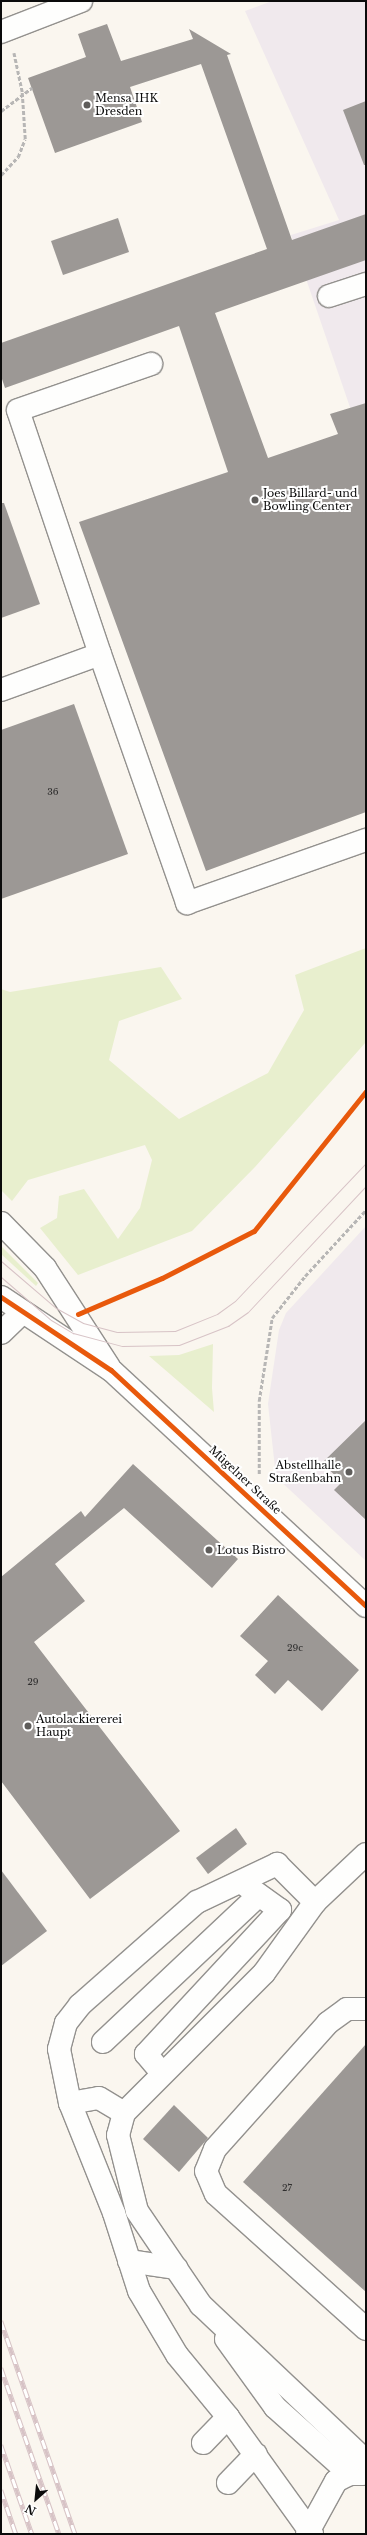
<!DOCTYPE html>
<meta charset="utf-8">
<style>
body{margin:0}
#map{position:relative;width:367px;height:2535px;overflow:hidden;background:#faf6ef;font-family:"Libre Baskerville",serif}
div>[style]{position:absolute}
.industrial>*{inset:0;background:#f0e9ed}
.green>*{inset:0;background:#e8efce}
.building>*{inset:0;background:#9c9895}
.path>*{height:2.5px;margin-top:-1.25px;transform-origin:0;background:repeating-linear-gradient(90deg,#b7b6b5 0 4px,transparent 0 6px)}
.roads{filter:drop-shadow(1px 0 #93918e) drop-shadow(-1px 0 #93918e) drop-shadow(0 1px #93918e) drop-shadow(0 -1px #93918e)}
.minor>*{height:22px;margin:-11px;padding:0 11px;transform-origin:11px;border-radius:11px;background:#fefefd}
.tram>*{height:1px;margin:-0.5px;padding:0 0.5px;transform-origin:0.5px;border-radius:0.5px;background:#d7c3c6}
.rail>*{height:4.5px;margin-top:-2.25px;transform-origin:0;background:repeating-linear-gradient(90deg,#fff 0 9px,#d7c3c6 0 18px);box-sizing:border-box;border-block:1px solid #d7c3c6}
.cycleway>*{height:5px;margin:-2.5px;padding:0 2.5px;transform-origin:2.5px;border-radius:2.5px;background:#e8590c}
.dots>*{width:11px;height:11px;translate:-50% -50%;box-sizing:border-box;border:2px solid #fff;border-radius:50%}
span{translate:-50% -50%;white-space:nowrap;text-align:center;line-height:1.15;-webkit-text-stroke:4px #fff;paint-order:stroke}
.number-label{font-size:9px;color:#2f2e2e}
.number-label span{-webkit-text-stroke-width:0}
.poi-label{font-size:11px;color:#0b0b0b}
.left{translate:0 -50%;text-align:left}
.right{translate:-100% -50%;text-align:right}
.street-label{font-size:11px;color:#0b0b0b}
.frame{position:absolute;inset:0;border:2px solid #0b0b0b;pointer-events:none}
.north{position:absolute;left:16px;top:2479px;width:40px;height:40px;-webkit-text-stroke:3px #fff;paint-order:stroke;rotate:207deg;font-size:11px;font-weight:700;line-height:16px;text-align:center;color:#0b0b0b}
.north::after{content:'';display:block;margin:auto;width:14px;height:18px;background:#0b0b0b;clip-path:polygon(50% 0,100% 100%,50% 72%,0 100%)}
</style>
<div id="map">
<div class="industrial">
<i style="clip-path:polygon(272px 1px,366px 1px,366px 454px,291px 235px,339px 220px,245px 11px)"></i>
<i style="clip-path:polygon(366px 1226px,366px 1561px,276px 1477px,268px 1404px,279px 1330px,286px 1313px)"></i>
</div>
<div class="green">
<i style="clip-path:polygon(366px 948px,366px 1042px,255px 1167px,192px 1231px,78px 1275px,40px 1228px,57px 1218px,59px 1196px,84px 1189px,118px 1239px,140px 1208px,152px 1160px,145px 1145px,28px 1180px,12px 1201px,1px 1190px,1px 989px,10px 992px,161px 967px,182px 999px,119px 1021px,109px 1060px,179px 1119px,268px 1073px,304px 1010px,295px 975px)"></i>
<i style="clip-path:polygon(1px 1246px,38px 1283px,36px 1286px,1px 1254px)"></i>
<i style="clip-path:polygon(213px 1344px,212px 1388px,214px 1412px,149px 1356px,179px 1355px)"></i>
</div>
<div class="building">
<i style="clip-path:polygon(107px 24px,121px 61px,193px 39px,189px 29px,231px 54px,227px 55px,292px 240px,366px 214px,366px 260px,215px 313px,268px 458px,338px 434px,330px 414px,366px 403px,366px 812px,206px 871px,79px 522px,228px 472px,179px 326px,5px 388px,1px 376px,1px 343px,267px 249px,201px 64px,130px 87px,142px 122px,55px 153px,28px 78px,86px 57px,78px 34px)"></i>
<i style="clip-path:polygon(366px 101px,366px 165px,364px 165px,343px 110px)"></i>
<i style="clip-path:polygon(118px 218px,129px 252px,63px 275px,51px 241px)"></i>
<i style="clip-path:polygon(1px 503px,4px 503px,40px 604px,1px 618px)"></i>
<i style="clip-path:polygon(74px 704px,128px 854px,1px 899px,1px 730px)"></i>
<i style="clip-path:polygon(366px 1420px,366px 1520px,334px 1490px,342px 1482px,322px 1463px)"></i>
<i style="clip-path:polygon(133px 1464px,238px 1559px,212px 1588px,124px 1508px,55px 1564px,85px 1601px,34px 1642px,180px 1831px,90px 1899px,1px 1781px,1px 1577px,81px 1511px,85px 1517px)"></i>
<i style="clip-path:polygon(278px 1595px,359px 1670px,322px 1711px,288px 1680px,275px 1694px,255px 1675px,268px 1661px,240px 1636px)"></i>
<i style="clip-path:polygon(236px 1828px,247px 1844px,208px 1874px,196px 1858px)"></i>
<i style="clip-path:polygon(1px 1870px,47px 1931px,1px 1966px)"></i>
<i style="clip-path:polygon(366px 2044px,366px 2292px,243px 2182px)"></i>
<i style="clip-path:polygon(174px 2105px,208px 2138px,179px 2172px,143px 2139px)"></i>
</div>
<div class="path">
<i style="left:1px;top:111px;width:39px;rotate:-37deg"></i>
<i style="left:1px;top:175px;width:25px;rotate:-47deg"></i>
<i style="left:18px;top:157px;width:19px;rotate:-69deg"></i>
<i style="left:25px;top:139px;width:47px;rotate:-93.7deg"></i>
<i style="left:22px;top:92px;width:40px;rotate:-102deg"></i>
<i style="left:259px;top:1474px;width:73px;rotate:-90deg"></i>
<i style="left:259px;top:1401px;width:84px;rotate:-81.1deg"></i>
<i style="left:272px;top:1318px;width:53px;rotate:-51.8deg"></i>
<i style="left:305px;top:1276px;width:90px;rotate:-47.3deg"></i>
</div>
<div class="roads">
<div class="minor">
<i style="left:1px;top:32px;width:86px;rotate:-21.2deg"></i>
<i style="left:329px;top:296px;width:39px;rotate:-18deg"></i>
<i style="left:100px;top:654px;width:264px;rotate:70.7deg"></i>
<i style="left:187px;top:903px;width:190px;rotate:-19.4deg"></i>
<i style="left:1px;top:690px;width:105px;rotate:-20deg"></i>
<i style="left:100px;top:654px;width:257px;rotate:-108.6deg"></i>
<i style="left:18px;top:410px;width:141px;rotate:-19.1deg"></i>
<i style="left:1px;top:1223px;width:63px;rotate:45.6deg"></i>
<i style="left:45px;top:1268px;width:118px;rotate:57.1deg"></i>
<i style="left:1px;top:1297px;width:132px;rotate:33.6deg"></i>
<i style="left:111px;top:1370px;width:347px;rotate:42.8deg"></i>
<i style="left:1px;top:1333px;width:28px;rotate:-44deg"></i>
<i style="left:315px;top:1902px;width:70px;rotate:-43.3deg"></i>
<i style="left:366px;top:2009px;width:19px;rotate:180deg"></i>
<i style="left:347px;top:2009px;width:24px;rotate:144deg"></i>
<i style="left:328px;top:2023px;width:169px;rotate:131.9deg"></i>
<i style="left:215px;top:2149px;width:24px;rotate:112deg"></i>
<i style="left:206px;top:2171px;width:25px;rotate:67deg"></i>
<i style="left:216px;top:2194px;width:202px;rotate:42deg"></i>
<i style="left:103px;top:2042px;width:214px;rotate:-43.3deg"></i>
<i style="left:162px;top:2073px;width:25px;rotate:-130deg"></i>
<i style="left:146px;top:2054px;width:197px;rotate:-47.1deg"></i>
<i style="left:280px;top:1910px;width:48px;rotate:-144.3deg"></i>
<i style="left:70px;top:2103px;width:29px;rotate:-10deg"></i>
<i style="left:99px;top:2098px;width:29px;rotate:31deg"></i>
<i style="left:129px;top:2261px;width:48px;rotate:8.5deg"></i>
<i style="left:226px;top:2339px;width:84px;rotate:54.2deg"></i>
<i style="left:275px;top:2407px;width:101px;rotate:41.8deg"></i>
<i style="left:203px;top:2443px;width:36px;rotate:-46deg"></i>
<i style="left:228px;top:2483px;width:40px;rotate:-46deg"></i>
<i style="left:307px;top:2534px;width:60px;rotate:-61.3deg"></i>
<i style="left:336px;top:2481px;width:16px;rotate:-27deg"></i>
<i style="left:350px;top:2474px;width:13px"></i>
<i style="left:312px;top:2534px;width:144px;rotate:-125.7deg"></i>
<i style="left:228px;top:2417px;width:80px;rotate:-129.4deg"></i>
<i style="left:177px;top:2355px;width:74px;rotate:-120.7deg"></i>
<i style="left:139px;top:2291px;width:82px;rotate:-107.8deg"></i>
<i style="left:114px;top:2213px;width:118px;rotate:-111.8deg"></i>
<i style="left:70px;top:2103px;width:55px;rotate:-101.5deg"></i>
<i style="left:59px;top:2049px;width:27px;rotate:-75deg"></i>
<i style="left:66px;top:2023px;width:23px;rotate:-52deg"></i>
<i style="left:80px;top:2005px;width:156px;rotate:-41.4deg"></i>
<i style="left:197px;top:1902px;width:89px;rotate:-25.4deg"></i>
<i style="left:277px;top:1864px;width:54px;rotate:45deg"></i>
<i style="left:315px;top:1902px;width:87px;rotate:125.7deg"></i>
<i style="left:264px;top:1973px;width:198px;rotate:135deg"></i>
<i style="left:124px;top:2113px;width:23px;rotate:105deg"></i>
<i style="left:118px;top:2135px;width:78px;rotate:76deg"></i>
<i style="left:137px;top:2211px;width:114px;rotate:55.8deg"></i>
<i style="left:201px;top:2305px;width:227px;rotate:43.4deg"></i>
</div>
</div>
<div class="tram">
<i style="left:1px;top:1261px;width:72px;rotate:40.5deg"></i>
<i style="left:56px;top:1308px;width:31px;rotate:29deg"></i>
<i style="left:83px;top:1323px;width:35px;rotate:15deg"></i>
<i style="left:117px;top:1332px;width:58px;rotate:-1deg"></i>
<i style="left:175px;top:1331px;width:45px;rotate:-22deg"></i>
<i style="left:217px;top:1314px;width:22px;rotate:-36deg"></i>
<i style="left:235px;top:1301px;width:190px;rotate:-46.5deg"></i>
<i style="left:1px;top:1277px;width:66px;rotate:40.7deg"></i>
<i style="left:51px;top:1320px;width:26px;rotate:31deg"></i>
<i style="left:73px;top:1333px;width:51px;rotate:14.9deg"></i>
<i style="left:122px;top:1346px;width:57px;rotate:-1deg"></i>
<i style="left:179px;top:1345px;width:53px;rotate:-21.2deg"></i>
<i style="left:228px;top:1326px;width:24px;rotate:-35deg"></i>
<i style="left:248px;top:1312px;width:173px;rotate:-46.9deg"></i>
</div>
<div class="rail">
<i style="left:1px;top:2321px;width:225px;rotate:70.8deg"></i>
<i style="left:1px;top:2368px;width:176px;rotate:70.7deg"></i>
<i style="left:1px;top:2445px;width:94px;rotate:70.8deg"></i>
<i style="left:1px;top:2490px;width:46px;rotate:71.2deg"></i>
</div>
<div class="cycleway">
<i style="left:1px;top:1297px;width:132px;rotate:33.6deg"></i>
<i style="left:111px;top:1370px;width:347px;rotate:42.8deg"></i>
<i style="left:78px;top:1314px;width:91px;rotate:-23.2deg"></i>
<i style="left:162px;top:1278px;width:103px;rotate:-27.1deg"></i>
<i style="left:254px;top:1231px;width:179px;rotate:-51.3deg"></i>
</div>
<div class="dots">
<i style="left:87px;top:105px;background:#5f5d5b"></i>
<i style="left:255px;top:500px;background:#5f5d5b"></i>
<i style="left:349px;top:1472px;background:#5f5d5b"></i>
<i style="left:209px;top:1550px;background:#5f5d5b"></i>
<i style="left:28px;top:1726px;background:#5f5d5b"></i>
</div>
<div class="number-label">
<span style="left:53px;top:792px">36</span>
<span style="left:295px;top:1648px">29c</span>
<span style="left:33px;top:1682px">29</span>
<span style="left:287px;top:2188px">27</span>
</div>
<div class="poi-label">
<span class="left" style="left:95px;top:105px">Mensa IHK<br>Dresden</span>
<span class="left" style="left:263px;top:500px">Joes Billard- und<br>Bowling Center</span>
<span class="right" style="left:341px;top:1472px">Abstellhalle<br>Straßenbahn</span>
<span class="left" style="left:217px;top:1550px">Lotus Bistro</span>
<span class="left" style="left:36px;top:1726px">Autolackiererei<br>Haupt</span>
</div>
<div class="street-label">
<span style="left:245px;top:1480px;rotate:43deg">Mügelner Straße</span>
</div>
<div class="frame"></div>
<div class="north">N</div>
</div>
